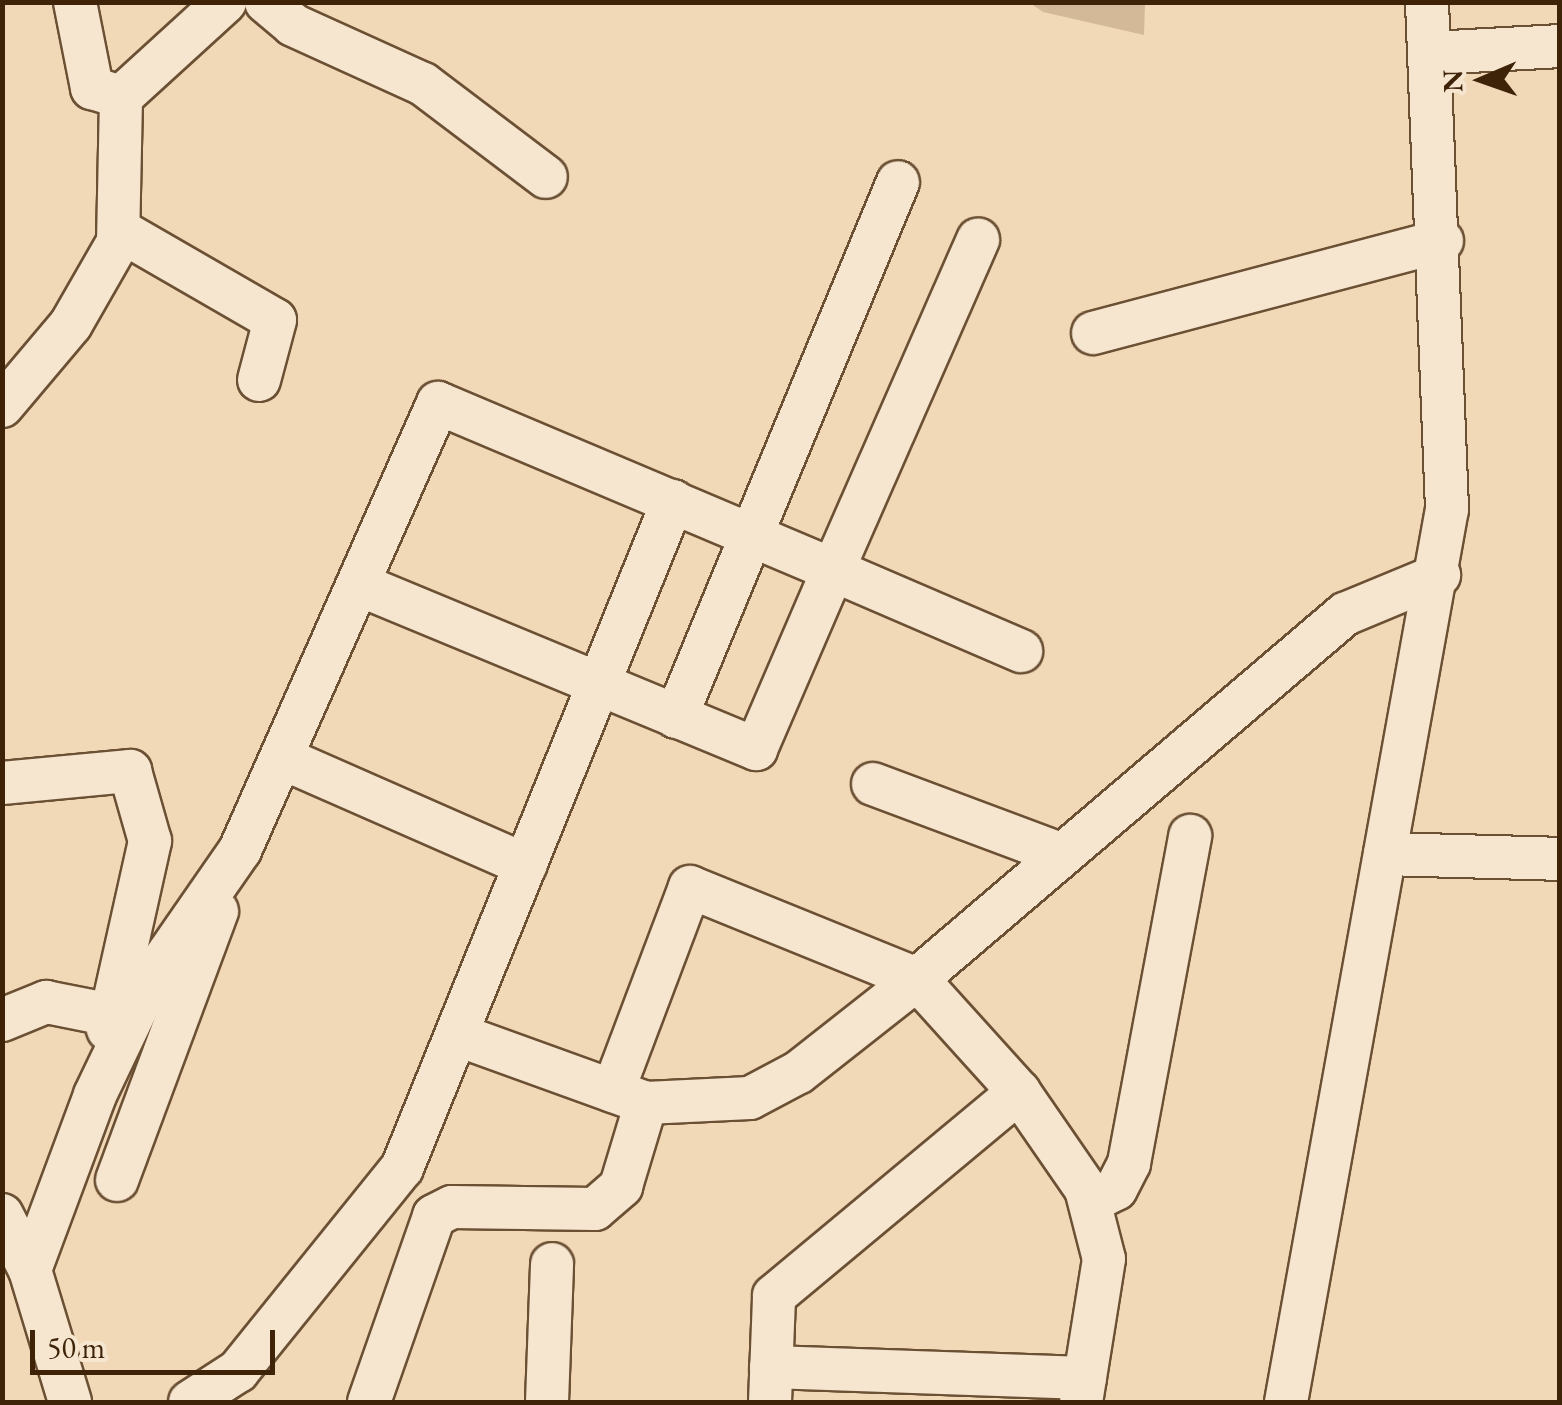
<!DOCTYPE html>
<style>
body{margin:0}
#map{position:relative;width:1562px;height:1405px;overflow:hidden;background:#f1d8b6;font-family:"EB Garamond",serif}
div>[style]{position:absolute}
.green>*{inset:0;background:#d3b998}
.roads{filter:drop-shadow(2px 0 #6b5034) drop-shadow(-2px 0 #6b5034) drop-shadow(0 2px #6b5034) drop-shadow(0 -2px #6b5034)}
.minor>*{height:42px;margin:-21px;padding:0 21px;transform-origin:21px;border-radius:21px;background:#f6e6d0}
span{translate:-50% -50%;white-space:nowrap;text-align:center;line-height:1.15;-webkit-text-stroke:8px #f6e6d0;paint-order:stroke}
.frame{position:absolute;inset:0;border:5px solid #3e2308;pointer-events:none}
.north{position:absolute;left:1432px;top:30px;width:100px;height:100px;-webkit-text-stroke:8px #f6e6d0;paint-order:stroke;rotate:268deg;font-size:28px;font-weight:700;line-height:40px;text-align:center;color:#3e2308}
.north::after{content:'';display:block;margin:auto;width:35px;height:45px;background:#3e2308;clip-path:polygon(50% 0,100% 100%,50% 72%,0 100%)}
.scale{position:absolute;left:30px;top:1330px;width:245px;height:45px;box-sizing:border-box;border:5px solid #3e2308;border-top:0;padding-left:12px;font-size:30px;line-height:35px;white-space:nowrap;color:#3e2308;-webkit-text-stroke:8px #f6e6d0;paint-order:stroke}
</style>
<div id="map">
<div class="green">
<i style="clip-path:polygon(1030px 3px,1145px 3px,1144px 35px,1043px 12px)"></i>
</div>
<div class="roads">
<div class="minor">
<i style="left:75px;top:2px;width:88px;rotate:78.8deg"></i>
<i style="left:92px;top:88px;width:30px;rotate:17deg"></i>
<i style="left:266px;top:2px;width:35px;rotate:40deg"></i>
<i style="left:293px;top:25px;width:143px;rotate:24.4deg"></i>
<i style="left:423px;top:84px;width:154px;rotate:37.1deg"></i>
<i style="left:1432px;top:53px;width:128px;rotate:-3.1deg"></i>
<i style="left:121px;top:97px;width:141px;rotate:-42.4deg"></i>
<i style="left:119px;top:230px;width:180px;rotate:30deg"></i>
<i style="left:275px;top:320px;width:62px;rotate:104.9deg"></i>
<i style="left:1093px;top:333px;width:361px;rotate:-14.8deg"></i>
<i style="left:2px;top:406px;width:107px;rotate:-49.9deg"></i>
<i style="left:71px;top:324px;width:95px;rotate:-60.2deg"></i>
<i style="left:118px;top:242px;width:145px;rotate:-88.8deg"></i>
<i style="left:360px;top:585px;width:429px;rotate:22.5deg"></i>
<i style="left:756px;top:749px;width:195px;rotate:-66.7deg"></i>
<i style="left:833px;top:570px;width:205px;rotate:23.3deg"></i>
<i style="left:676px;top:717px;width:579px;rotate:-67.46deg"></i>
<i style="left:282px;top:758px;width:266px;rotate:23.7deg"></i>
<i style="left:2px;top:783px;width:129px;rotate:-5.4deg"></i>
<i style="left:130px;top:771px;width:73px;rotate:74.1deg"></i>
<i style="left:150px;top:841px;width:193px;rotate:102.6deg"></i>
<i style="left:873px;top:784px;width:200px;rotate:20.5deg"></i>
<i style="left:1385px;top:854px;width:175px;rotate:1.6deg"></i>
<i style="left:2px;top:1020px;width:48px;rotate:-22.2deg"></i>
<i style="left:46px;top:1002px;width:66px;rotate:11.3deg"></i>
<i style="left:458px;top:1035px;width:200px;rotate:19.9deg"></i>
<i style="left:646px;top:1103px;width:104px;rotate:-2.8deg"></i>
<i style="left:750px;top:1098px;width:55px;rotate:-28deg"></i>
<i style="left:799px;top:1072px;width:150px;rotate:-38.2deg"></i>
<i style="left:917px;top:979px;width:563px;rotate:-40.46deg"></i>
<i style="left:1345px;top:614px;width:102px;rotate:-22.5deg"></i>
<i style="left:613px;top:1091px;width:218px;rotate:-69.3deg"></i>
<i style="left:690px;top:887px;width:245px;rotate:22.1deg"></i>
<i style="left:917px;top:979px;width:152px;rotate:47.9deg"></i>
<i style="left:1019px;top:1092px;width:118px;rotate:55.4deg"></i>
<i style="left:1086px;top:1189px;width:72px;rotate:75.6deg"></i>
<i style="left:1104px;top:1259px;width:145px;rotate:99.1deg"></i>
<i style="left:117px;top:1180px;width:287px;rotate:-69.6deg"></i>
<i style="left:1090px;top:1202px;width:29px;rotate:-27deg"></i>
<i style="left:1116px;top:1189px;width:29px;rotate:-63deg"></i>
<i style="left:1129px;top:1163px;width:333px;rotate:-79.4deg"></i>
<i style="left:2px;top:1215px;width:62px;rotate:63deg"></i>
<i style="left:30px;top:1270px;width:138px;rotate:73.1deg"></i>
<i style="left:30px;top:1270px;width:187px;rotate:-69.6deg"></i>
<i style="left:95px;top:1095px;width:127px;rotate:-64.4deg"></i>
<i style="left:150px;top:980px;width:158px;rotate:-55.3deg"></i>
<i style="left:240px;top:850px;width:489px;rotate:-66.1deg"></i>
<i style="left:438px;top:403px;width:429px;rotate:22.9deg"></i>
<i style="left:833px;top:570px;width:361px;rotate:-66.3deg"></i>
<i style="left:771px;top:1367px;width:314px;rotate:2deg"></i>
<i style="left:190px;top:1402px;width:57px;rotate:-32.9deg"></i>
<i style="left:238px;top:1371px;width:261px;rotate:-51.1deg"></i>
<i style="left:402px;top:1168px;width:720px;rotate:-67.89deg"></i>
<i style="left:369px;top:1402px;width:197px;rotate:-70.7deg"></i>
<i style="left:434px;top:1216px;width:20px;rotate:-27deg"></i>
<i style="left:452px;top:1207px;width:143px;rotate:0.8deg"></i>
<i style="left:595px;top:1209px;width:35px;rotate:-41deg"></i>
<i style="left:621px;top:1186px;width:87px;rotate:-73.2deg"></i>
<i style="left:547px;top:1402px;width:138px;rotate:-87.9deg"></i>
<i style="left:770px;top:1402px;width:106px;rotate:-87.8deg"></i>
<i style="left:774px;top:1296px;width:319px;rotate:-39.8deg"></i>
<i style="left:1286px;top:1402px;width:907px;rotate:-79.78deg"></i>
<i style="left:1447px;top:509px;width:507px;rotate:-92.26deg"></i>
</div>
</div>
<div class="frame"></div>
<div class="north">N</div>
<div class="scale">50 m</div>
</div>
